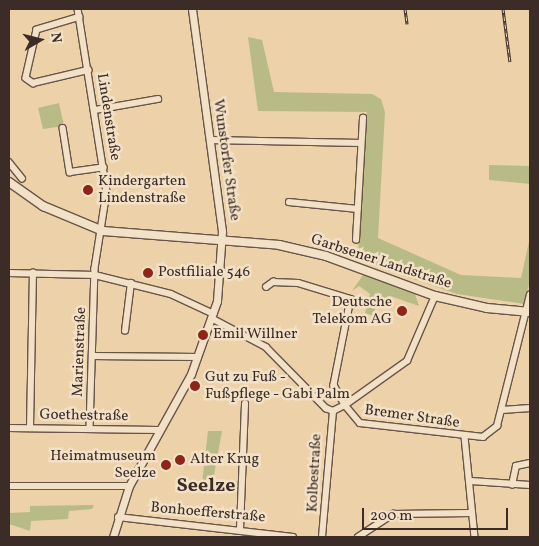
<!DOCTYPE html>
<meta charset="utf-8">
<style>
body{margin:0}
#map{position:relative;width:539px;height:546px;overflow:hidden;background:#ecd1a9;font-family:Vollkorn,serif}
div>[style]{position:absolute}
.green>*{inset:0;background:#b9bb87}
.roads{filter:drop-shadow(1px 0 #685548) drop-shadow(-1px 0 #685548) drop-shadow(0 1px #685548) drop-shadow(0 -1px #685548)}
.minor>*{height:5.5px;margin:-2.75px;padding:0 2.75px;transform-origin:2.75px;border-radius:2.75px;background:#f3e1c7}
.tertiary>*{height:7px;margin:-3.5px;padding:0 3.5px;transform-origin:3.5px;border-radius:3.5px;background:#f3e1c7}
.secondary>*{height:8px;margin:-4px;padding:0 4px;transform-origin:4px;border-radius:4px;background:#f3e1c7}
.rail>*{height:3px;margin-top:-1.5px;transform-origin:0;background:repeating-linear-gradient(90deg,#f3e1c7 0 4px,#3c2c27 0 8px);box-sizing:border-box;border-block:1px solid #3c2c27}
.dots>*{width:14px;height:14px;translate:-50% -50%;box-sizing:border-box;border:2px solid #f3e1c7;border-radius:50%}
span{translate:-50% -50%;white-space:nowrap;text-align:center;line-height:1.15;-webkit-text-stroke:5px #f3e1c7;paint-order:stroke}
.street-label{font-size:15px;color:#3c2c27}
.poi-label{font-size:15px;color:#3c2c27}
.left{translate:0 -50%;text-align:left}
.right{translate:-100% -50%;text-align:right}
.district-label{font-size:20px;color:#3c2c27;font-weight:700}
.frame{position:absolute;inset:0;border:10px solid #3c2c27;pointer-events:none}
.north{position:absolute;left:15px;top:15px;width:50px;height:50px;-webkit-text-stroke:4px #f3e1c7;paint-order:stroke;rotate:82deg;font-size:14px;font-weight:700;line-height:20px;text-align:center;color:#3c2c27}
.north::after{content:'';display:block;margin:auto;width:18px;height:22px;background:#3c2c27;clip-path:polygon(50% 0,100% 100%,50% 72%,0 100%)}
.scale{position:absolute;left:362px;top:508px;width:146px;height:22px;box-sizing:border-box;border:2px solid #3c2c27;border-top:0;padding-left:6px;font-size:15px;line-height:18px;white-space:nowrap;color:#3c2c27;-webkit-text-stroke:4px #f3e1c7;paint-order:stroke}
</style>
<div id="map">
<div class="green">
<i style="clip-path:polygon(248px 37px,262px 40px,274px 92px,372px 94px,381px 99px,385px 112px,378px 238px,461px 275px,521px 278px,530px 237px,530px 281px,524px 304px,457px 294px,370px 264px,358px 256px,367px 112px,258px 111px)"></i>
<i style="clip-path:polygon(59px 103px,64px 126px,43px 129px,38px 108px)"></i>
<i style="clip-path:polygon(489px 165px,530px 166px,530px 184px,489px 180px)"></i>
<i style="clip-path:polygon(363px 275px,415px 294px,419px 306px,390px 296px,376px 303px,374px 316px,365px 313px,370px 294px,359px 286px,352px 291px)"></i>
<i style="clip-path:polygon(208px 431px,222px 431px,211px 492px,201px 492px)"></i>
<i style="clip-path:polygon(94px 505px,92px 509px,69px 511px,68px 519px,31px 521px,30px 531px,9px 524px,9px 513px,30px 512px,30px 506px)"></i>
</div>
<div class="roads">
<div class="minor">
<i style="left:78px;top:9px;width:185px;rotate:81deg"></i>
<i style="left:107px;top:192px;width:78px;rotate:98.9deg"></i>
<i style="left:95px;top:269px;width:160px;rotate:91.8deg"></i>
<i style="left:80px;top:17px;width:45px;rotate:163.2deg"></i>
<i style="left:37px;top:30px;width:49px;rotate:102.9deg"></i>
<i style="left:26px;top:78px;width:9px;rotate:36deg"></i>
<i style="left:33px;top:83px;width:57px;rotate:-13.3deg"></i>
<i style="left:95px;top:110px;width:64px;rotate:-9.9deg"></i>
<i style="left:63px;top:128px;width:45px;rotate:81deg"></i>
<i style="left:70px;top:172px;width:34px;rotate:-8deg"></i>
<i style="left:210px;top:140px;width:151px;rotate:1.1deg"></i>
<i style="left:9px;top:162px;width:21px;rotate:51deg"></i>
<i style="left:289px;top:202px;width:69px;rotate:5.8deg"></i>
<i style="left:356px;top:240px;width:122px;rotate:-86.7deg"></i>
<i style="left:9px;top:273px;width:86px;rotate:1.3deg"></i>
<i style="left:95px;top:275px;width:78px;rotate:14deg"></i>
<i style="left:171px;top:294px;width:47px;rotate:24.9deg"></i>
<i style="left:266px;top:287px;width:9px;rotate:-36deg"></i>
<i style="left:273px;top:282px;width:25px;rotate:2deg"></i>
<i style="left:298px;top:283px;width:55px;rotate:16.8deg"></i>
<i style="left:351px;top:299px;width:88px;rotate:101.2deg"></i>
<i style="left:334px;top:385px;width:23px;rotate:61deg"></i>
<i style="left:345px;top:405px;width:76px;rotate:-35.4deg"></i>
<i style="left:407px;top:361px;width:71px;rotate:-66.7deg"></i>
<i style="left:213px;top:319px;width:60px;rotate:27.8deg"></i>
<i style="left:266px;top:347px;width:86px;rotate:45.5deg"></i>
<i style="left:326px;top:408px;width:8px;rotate:23deg"></i>
<i style="left:333px;top:411px;width:13px;rotate:-27deg"></i>
<i style="left:345px;top:405px;width:23px;rotate:50deg"></i>
<i style="left:360px;top:423px;width:124px;rotate:6.5deg"></i>
<i style="left:483px;top:437px;width:18px;rotate:-38deg"></i>
<i style="left:497px;top:426px;width:135px;rotate:-75.9deg"></i>
<i style="left:125px;top:331px;width:48px;rotate:-82.9deg"></i>
<i style="left:92px;top:356px;width:106px;rotate:0.5deg"></i>
<i style="left:502px;top:410px;width:28px;rotate:-4deg"></i>
<i style="left:9px;top:428px;width:149px;rotate:0.8deg"></i>
<i style="left:30px;top:428px;width:155px;rotate:-88.9deg"></i>
<i style="left:465px;top:437px;width:100px;rotate:84.3deg"></i>
<i style="left:471px;top:481px;width:59px;rotate:3.9deg"></i>
<i style="left:512px;top:485px;width:19px;rotate:-78deg"></i>
<i style="left:516px;top:466px;width:14px;rotate:-12deg"></i>
<i style="left:9px;top:486px;width:120px"></i>
<i style="left:118px;top:517px;width:176px;rotate:6.5deg"></i>
<i style="left:240px;top:529px;width:125px;rotate:-87.7deg"></i>
<i style="left:322px;top:537px;width:126px;rotate:-85deg"></i>
<i style="left:358px;top:537px;width:42px;rotate:-33.3deg"></i>
<i style="left:393px;top:514px;width:78px;rotate:-0.7deg"></i>
</div>
<div class="tertiary">
<i style="left:113px;top:537px;width:53px;rotate:-72.6deg"></i>
<i style="left:129px;top:486px;width:128px;rotate:-61deg"></i>
<i style="left:191px;top:374px;width:77px;rotate:-70.4deg"></i>
<i style="left:217px;top:301px;width:70px;rotate:-85.9deg"></i>
<i style="left:222px;top:231px;width:224px;rotate:-97.7deg"></i>
</div>
<div class="secondary">
<i style="left:9px;top:182px;width:42px;rotate:35.2deg"></i>
<i style="left:43px;top:206px;width:65px;rotate:22.6deg"></i>
<i style="left:103px;top:231px;width:177px;rotate:4.5deg"></i>
<i style="left:279px;top:245px;width:48px;rotate:13.2deg"></i>
<i style="left:326px;top:256px;width:116px;rotate:20.2deg"></i>
<i style="left:435px;top:296px;width:53px;rotate:13deg"></i>
<i style="left:487px;top:308px;width:43px;rotate:5.3deg"></i>
</div>
</div>
<div class="rail">
<i style="left:405px;top:9px;width:15px;rotate:82deg"></i>
<i style="left:503px;top:9px;width:53px;rotate:82.5deg"></i>
</div>
<div class="dots">
<i style="left:88px;top:190px;background:#8f2418"></i>
<i style="left:148px;top:273px;background:#8f2418"></i>
<i style="left:402px;top:311px;background:#8f2418"></i>
<i style="left:203px;top:335px;background:#8f2418"></i>
<i style="left:195px;top:386px;background:#8f2418"></i>
<i style="left:180px;top:460px;background:#8f2418"></i>
<i style="left:166px;top:465px;background:#8f2418"></i>
</div>
<div class="street-label">
<span style="left:108px;top:117px;rotate:81deg">Lindenstraße</span>
<span style="left:226px;top:160px;rotate:82deg">Wunstorfer Straße</span>
<span style="left:381px;top:262px;rotate:18deg">Garbsener Landstraße</span>
<span style="left:80px;top:352px;rotate:-88deg">Marienstraße</span>
<span style="left:84px;top:416px;rotate:1deg">Goethestraße</span>
<span style="left:412px;top:417px;rotate:8deg">Bremer Straße</span>
<span style="left:315px;top:473px;rotate:-87deg">Kolbestraße</span>
<span style="left:208px;top:513px;rotate:5deg">Bonhoefferstraße</span>
</div>
<div class="poi-label">
<span class="left" style="left:98px;top:190px">Kindergarten<br>Lindenstraße</span>
<span class="left" style="left:158px;top:273px">Postfiliale 546</span>
<span class="right" style="left:392px;top:311px">Deutsche<br>Telekom AG</span>
<span class="left" style="left:213px;top:335px">Emil Willner</span>
<span class="left" style="left:205px;top:386px">Gut zu Fuß -<br>Fußpflege - Gabi Palm</span>
<span class="right" style="left:156px;top:465px">Heimatmuseum<br>Seelze</span>
<span class="left" style="left:190px;top:460px">Alter Krug</span>
</div>
<div class="district-label">
<span style="left:206px;top:486px">Seelze</span>
</div>
<div class="frame"></div>
<div class="north">N</div>
<div class="scale">200 m</div>
</div>
